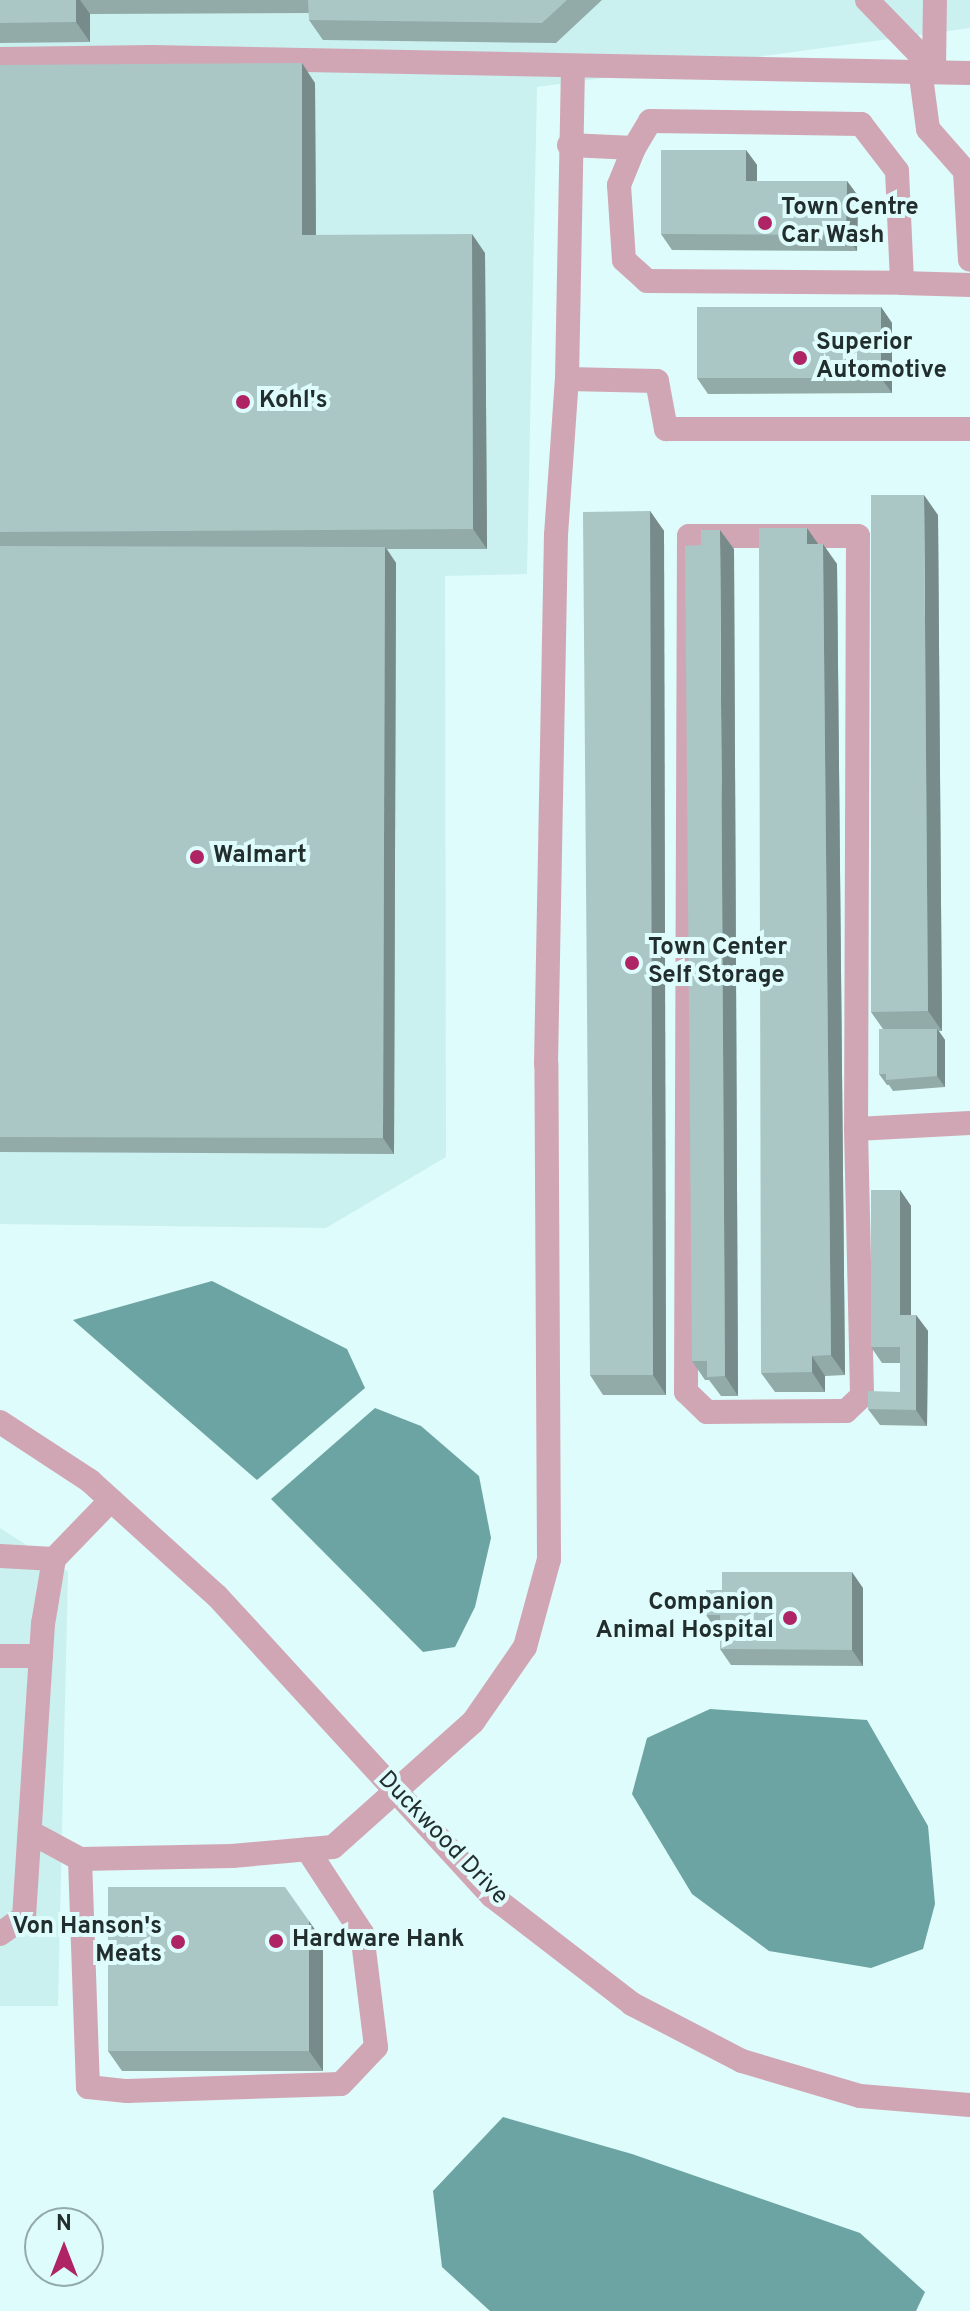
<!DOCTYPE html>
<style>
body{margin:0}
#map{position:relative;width:970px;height:2311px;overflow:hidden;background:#defcfb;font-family:Overpass,sans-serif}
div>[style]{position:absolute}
.built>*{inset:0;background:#caf1ef}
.water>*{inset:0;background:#6ba4a2}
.minor>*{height:24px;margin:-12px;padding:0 12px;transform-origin:12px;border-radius:12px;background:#d1a6b4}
.wall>*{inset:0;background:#92aba9}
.shaded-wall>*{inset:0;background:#778b8a}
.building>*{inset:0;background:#aac7c5}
.dots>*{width:22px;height:22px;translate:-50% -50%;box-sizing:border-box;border:4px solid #defcfb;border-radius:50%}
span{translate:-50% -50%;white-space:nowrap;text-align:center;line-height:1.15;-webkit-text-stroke:8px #defcfb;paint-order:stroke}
.poi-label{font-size:24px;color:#222e2d;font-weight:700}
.left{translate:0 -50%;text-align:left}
.right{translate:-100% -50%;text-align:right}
.street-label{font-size:24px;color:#222e2d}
.north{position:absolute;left:24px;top:2207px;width:80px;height:80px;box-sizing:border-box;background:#defcfb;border:2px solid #93aaa9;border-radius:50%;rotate:0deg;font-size:22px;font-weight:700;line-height:32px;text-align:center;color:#222e2d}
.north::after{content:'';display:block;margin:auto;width:28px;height:36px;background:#ae2465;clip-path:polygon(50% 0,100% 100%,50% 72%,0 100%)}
</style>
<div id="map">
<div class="built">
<i style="clip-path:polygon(0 0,970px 0,970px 28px,537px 87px,527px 574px,445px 576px,446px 1157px,326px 1228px,0 1224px)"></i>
<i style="clip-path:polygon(0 1528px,68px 1572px,58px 2006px,0 2006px)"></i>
</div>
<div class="water">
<i style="clip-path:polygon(212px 1281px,347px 1349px,365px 1388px,257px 1480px,73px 1320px)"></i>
<i style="clip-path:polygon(375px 1408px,421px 1426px,479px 1476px,491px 1538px,475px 1607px,455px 1647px,423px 1652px,271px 1499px)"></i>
<i style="clip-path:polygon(710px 1709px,867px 1720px,928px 1826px,935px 1904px,923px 1949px,871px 1968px,769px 1951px,692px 1894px,632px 1794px,647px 1738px)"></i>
<i style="clip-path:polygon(503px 2117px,632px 2154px,860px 2233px,925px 2292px,916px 2311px,490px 2311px,442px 2267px,433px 2191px)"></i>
</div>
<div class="minor">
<i style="left:867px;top:0;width:96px;rotate:45.8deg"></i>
<i style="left:0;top:59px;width:152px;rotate:-0.8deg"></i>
<i style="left:152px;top:57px;width:818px;rotate:1.12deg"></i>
<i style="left:920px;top:69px;width:61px;rotate:82.4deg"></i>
<i style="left:928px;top:129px;width:56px;rotate:48.6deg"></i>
<i style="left:965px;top:171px;width:89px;rotate:86.8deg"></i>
<i style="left:934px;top:69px;width:69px;rotate:-89.2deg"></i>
<i style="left:569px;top:145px;width:65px;rotate:2.6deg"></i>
<i style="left:634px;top:148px;width:31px;rotate:-59deg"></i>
<i style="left:650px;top:121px;width:211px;rotate:0.8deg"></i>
<i style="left:861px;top:124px;width:59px;rotate:52.5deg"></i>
<i style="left:897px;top:171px;width:112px;rotate:87.4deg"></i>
<i style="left:902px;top:283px;width:68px;rotate:1.7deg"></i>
<i style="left:634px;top:148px;width:40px;rotate:112deg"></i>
<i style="left:619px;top:185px;width:75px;rotate:86.2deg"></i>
<i style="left:624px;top:260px;width:31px;rotate:42deg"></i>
<i style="left:647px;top:281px;width:255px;rotate:0.4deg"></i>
<i style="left:567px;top:379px;width:90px;rotate:1.3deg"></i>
<i style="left:657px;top:381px;width:49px;rotate:79.4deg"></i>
<i style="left:666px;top:429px;width:304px"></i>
<i style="left:689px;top:536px;width:169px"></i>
<i style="left:858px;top:536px;width:593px;rotate:90.19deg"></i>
<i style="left:856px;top:1129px;width:267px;rotate:88.7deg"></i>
<i style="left:862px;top:1396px;width:22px;rotate:137deg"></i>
<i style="left:846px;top:1411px;width:139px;rotate:179.6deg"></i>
<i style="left:707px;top:1412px;width:29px;rotate:-136deg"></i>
<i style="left:686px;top:1392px;width:856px;rotate:-89.8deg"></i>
<i style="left:856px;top:1129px;width:114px;rotate:-3deg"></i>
<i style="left:0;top:1422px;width:108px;rotate:33.2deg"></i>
<i style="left:90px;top:1481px;width:171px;rotate:42.2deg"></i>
<i style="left:217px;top:1596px;width:407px;rotate:47.5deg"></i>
<i style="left:492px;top:1896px;width:177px;rotate:37.6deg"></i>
<i style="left:632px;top:2004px;width:124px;rotate:27.4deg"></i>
<i style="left:742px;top:2061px;width:123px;rotate:16.5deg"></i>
<i style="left:860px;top:2096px;width:110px;rotate:4.7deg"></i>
<i style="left:0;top:1556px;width:54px;rotate:3.2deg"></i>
<i style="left:54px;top:1559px;width:82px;rotate:-46deg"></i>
<i style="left:0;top:1656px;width:41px"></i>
<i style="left:30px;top:1832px;width:57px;rotate:28.4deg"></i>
<i style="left:80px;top:1859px;width:152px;rotate:-1.1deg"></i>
<i style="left:232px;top:1856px;width:101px;rotate:-5.1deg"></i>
<i style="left:333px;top:1847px;width:188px;rotate:-41.8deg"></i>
<i style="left:473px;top:1722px;width:91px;rotate:-55.3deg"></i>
<i style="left:525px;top:1647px;width:91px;rotate:-74.7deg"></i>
<i style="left:549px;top:1559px;width:495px;rotate:-90.3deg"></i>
<i style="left:546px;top:1064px;width:529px;rotate:-88.92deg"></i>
<i style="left:556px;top:535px;width:156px;rotate:-86deg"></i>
<i style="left:567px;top:379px;width:311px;rotate:-88.9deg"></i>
<i style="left:80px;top:1859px;width:228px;rotate:88deg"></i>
<i style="left:88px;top:2087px;width:39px;rotate:6deg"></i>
<i style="left:127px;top:2091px;width:214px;rotate:-1.9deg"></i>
<i style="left:341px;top:2084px;width:51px;rotate:-46.6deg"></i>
<i style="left:376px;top:2047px;width:115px;rotate:-97deg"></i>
<i style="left:362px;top:1933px;width:100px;rotate:-123.2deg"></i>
<i style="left:0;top:1934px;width:29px;rotate:-35deg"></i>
<i style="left:24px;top:1917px;width:294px;rotate:-86.3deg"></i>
<i style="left:43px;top:1624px;width:66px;rotate:-80.4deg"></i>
</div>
<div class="wall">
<i style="clip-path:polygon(0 0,602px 0,556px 43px,323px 40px,309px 20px,309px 13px,90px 14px,90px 42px,0 43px)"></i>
<i style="clip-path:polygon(0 65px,315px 83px,316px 235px,485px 253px,487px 549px,387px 549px,396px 563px,394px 1154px,0 1152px)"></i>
<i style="clip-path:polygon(746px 150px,757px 165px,757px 181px,847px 181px,858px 196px,857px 251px,672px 250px,661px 234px)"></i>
<i style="clip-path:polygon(881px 307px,892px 323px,892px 393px,708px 394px,697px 378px)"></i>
<i style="clip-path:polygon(650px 511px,664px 531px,666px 1395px,603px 1395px,590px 1375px)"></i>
<i style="clip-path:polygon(938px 515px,942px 1031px,939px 1031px,945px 1040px,945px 1087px,893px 1091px,889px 1085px,887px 1085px,879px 1074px,883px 1029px,871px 1012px)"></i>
<i style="clip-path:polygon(819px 544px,837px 564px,845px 1375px,825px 1376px,825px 1392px,775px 1392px,761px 1373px)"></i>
<i style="clip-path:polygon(734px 549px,738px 1396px,721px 1396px,709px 1380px,705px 1380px,692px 1361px)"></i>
<i style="clip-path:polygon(900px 1190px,911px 1206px,911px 1315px,916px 1315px,928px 1331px,927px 1426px,880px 1425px,868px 1409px,900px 1392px,900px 1363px,882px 1363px,871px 1347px)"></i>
<i style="clip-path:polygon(863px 1588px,863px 1666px,731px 1665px,720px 1649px,720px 1631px,717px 1631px,706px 1615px)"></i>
<i style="clip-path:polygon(323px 1941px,323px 2071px,122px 2071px,108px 2051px)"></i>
</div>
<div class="shaded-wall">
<i style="clip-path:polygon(76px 0,80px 0,90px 14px,90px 42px,76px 22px)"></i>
<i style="clip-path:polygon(302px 63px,315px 83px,316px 255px,302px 235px)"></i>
<i style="clip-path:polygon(746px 150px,757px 165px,757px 196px,746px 181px)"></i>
<i style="clip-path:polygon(847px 181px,858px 196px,857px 251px,846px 235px)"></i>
<i style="clip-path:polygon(472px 234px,485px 253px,487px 549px,473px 529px)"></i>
<i style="clip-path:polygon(881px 307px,892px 323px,892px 393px,881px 378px)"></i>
<i style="clip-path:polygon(924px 495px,938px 515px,942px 1031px,928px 1011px)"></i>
<i style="clip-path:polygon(650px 511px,664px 531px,666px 1395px,653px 1375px)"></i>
<i style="clip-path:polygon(807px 528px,821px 548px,807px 544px)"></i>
<i style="clip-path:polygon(720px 530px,734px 549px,738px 1396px,725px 1376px)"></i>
<i style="clip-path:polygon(823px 544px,837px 564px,845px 1375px,831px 1355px)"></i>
<i style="clip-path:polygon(385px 547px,396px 563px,394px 1154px,383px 1138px)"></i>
<i style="clip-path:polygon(937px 1029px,945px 1040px,945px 1087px,937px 1076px)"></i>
<i style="clip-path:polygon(900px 1190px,911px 1206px,911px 1331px,900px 1315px)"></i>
<i style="clip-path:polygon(916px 1315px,928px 1331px,927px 1426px,916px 1410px)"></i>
<i style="clip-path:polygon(812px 1356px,825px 1376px,825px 1392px,812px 1372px)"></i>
<i style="clip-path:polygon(852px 1572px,863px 1588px,863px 1666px,852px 1650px)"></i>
<i style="clip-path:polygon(309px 1921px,323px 1941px,323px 2071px,309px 2051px)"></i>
</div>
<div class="building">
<i style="clip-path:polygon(0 0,76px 0,76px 22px,0 23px)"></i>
<i style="clip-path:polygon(308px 0,567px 0,542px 23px,309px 20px)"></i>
<i style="clip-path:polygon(302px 63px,302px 235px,472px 234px,473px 529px,0 532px,0 65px)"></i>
<i style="clip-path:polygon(661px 150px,746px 150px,746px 181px,847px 181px,846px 235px,661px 234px)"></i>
<i style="clip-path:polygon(697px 307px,881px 307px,881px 378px,697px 378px)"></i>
<i style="clip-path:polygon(871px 495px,924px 495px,928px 1011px,871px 1012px)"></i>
<i style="clip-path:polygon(650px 511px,653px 1375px,590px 1375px,583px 512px)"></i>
<i style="clip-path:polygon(759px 528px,807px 528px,807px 544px,823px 544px,831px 1355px,812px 1356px,812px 1372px,761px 1373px)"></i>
<i style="clip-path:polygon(701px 530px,720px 530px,725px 1376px,707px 1377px,707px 1361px,692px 1361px,685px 546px,701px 545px)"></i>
<i style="clip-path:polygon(0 546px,385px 547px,383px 1138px,0 1137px)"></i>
<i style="clip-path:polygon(879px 1029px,937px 1029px,937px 1076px,886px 1080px,886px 1074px,879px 1074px)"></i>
<i style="clip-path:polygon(871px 1190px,900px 1190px,900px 1315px,916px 1315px,916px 1410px,868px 1409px,868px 1391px,900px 1392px,900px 1347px,871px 1347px)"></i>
<i style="clip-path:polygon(722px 1572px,852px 1572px,852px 1650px,720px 1649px,720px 1615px,706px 1615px,706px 1590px,722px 1590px)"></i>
<i style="clip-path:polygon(108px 1887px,285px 1887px,309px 1921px,309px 2051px,108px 2051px)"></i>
</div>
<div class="dots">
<i style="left:765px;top:223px;background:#ae2465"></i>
<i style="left:800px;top:358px;background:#ae2465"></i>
<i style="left:243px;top:402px;background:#ae2465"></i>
<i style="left:197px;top:857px;background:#ae2465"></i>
<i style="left:632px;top:963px;background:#ae2465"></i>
<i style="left:790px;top:1618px;background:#ae2465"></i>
<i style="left:276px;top:1941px;background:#ae2465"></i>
<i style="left:178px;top:1942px;background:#ae2465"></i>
</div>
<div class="poi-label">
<span class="left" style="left:781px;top:223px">Town Centre<br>Car Wash</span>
<span class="left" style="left:816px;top:358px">Superior<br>Automotive</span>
<span class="left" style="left:259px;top:402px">Kohl's</span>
<span class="left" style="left:213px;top:857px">Walmart</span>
<span class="left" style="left:648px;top:963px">Town Center<br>Self Storage</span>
<span class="right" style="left:774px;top:1618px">Companion<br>Animal Hospital</span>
<span class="right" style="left:162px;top:1942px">Von Hanson's<br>Meats</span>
<span class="left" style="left:292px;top:1941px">Hardware Hank</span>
</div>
<div class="street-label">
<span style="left:442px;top:1839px;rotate:46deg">Duckwood Drive</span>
</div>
<div class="north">N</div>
</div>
